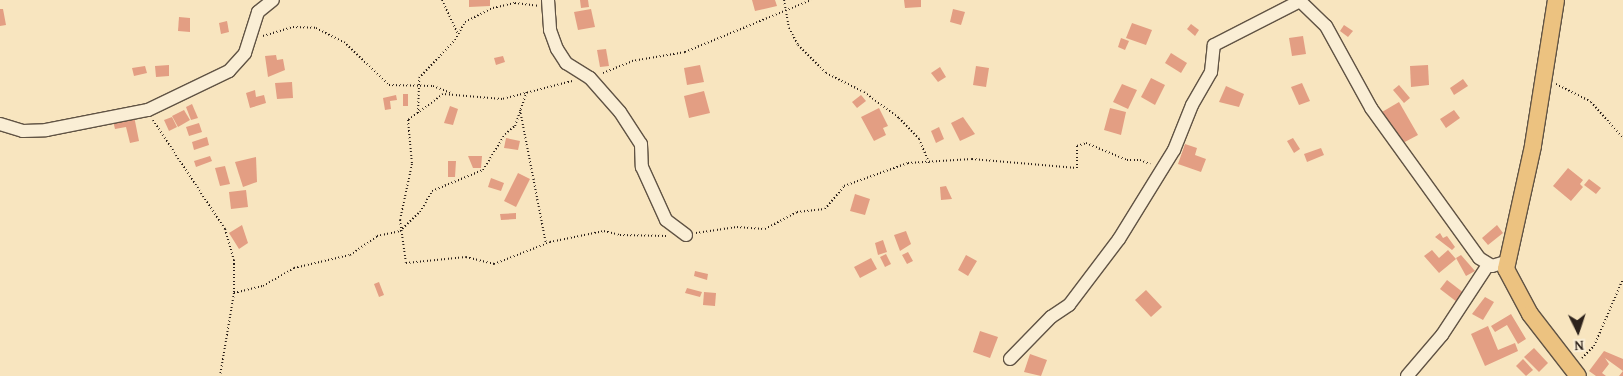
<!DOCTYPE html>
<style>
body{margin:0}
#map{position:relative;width:1623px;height:376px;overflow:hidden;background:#f8e5bf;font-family:"Gentium Book Plus",serif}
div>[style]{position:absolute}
.building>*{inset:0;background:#e39e83}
.path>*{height:2px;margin-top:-1px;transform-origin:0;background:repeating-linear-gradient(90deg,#2d221b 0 1px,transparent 0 3.5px)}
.roads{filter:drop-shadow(1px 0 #605344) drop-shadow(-1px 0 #605344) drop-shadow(0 1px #605344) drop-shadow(0 -1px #605344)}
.minor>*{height:12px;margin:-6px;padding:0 6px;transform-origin:6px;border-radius:6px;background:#faeed5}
.major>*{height:16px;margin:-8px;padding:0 8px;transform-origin:8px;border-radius:8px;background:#ecc280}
span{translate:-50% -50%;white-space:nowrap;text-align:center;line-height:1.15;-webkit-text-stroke:4px #faeed5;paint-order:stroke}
.north{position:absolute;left:1553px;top:306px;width:50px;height:50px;-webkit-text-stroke:4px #faeed5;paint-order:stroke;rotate:176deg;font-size:14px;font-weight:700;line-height:20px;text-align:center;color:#2d221b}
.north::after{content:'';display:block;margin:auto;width:18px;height:22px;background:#2d221b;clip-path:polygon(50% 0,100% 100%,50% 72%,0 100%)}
</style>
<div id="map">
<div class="building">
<i style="clip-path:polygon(469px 0,490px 0,490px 6px,469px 7px)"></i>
<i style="clip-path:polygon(580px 0,588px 0,589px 7px,581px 8px)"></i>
<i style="clip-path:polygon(752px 0,775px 0,777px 6px,755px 11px)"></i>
<i style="clip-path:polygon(904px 0,921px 0,921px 7px,905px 8px)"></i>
<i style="clip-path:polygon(0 9px,3px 9px,6px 25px,0 26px)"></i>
<i style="clip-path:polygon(591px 9px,595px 27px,578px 30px,574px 12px)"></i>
<i style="clip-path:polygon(953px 9px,965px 12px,961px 25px,950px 22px)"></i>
<i style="clip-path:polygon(179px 17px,190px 18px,190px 32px,178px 31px)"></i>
<i style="clip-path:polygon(227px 21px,229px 32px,221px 34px,219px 23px)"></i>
<i style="clip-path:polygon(1132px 23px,1152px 30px,1146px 45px,1126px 38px)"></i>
<i style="clip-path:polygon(1191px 24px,1199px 30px,1195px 36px,1187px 29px)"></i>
<i style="clip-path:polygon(1344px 25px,1353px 31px,1348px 37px,1340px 31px)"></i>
<i style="clip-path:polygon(1303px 36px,1306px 54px,1292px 56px,1289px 38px)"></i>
<i style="clip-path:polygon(1121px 38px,1129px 41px,1125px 50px,1118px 47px)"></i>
<i style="clip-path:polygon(606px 49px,609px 66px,600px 67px,597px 50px)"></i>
<i style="clip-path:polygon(1171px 53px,1187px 63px,1181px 73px,1165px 63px)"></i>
<i style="clip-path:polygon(276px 55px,277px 60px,283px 59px,285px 70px,268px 77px,265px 56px)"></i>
<i style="clip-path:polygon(503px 56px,505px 62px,496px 65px,494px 58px)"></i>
<i style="clip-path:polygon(169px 65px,169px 76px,156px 77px,155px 66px)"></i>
<i style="clip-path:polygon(700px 65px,704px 82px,687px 85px,684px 68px)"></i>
<i style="clip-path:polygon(1428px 65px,1429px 85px,1411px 87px,1410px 66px)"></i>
<i style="clip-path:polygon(145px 66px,147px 73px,134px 76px,132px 68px)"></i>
<i style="clip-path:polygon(976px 66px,989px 68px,986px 87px,973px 85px)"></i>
<i style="clip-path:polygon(940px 67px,946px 77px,938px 82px,931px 73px)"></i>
<i style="clip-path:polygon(1151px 78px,1165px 85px,1155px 105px,1141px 97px)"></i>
<i style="clip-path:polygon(1463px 79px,1468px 86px,1454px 95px,1450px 88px)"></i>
<i style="clip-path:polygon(292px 82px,293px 98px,277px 99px,275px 83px)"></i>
<i style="clip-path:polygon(1302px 83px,1310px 101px,1299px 105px,1291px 87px)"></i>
<i style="clip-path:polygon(1122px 84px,1137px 90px,1128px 109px,1113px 102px)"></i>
<i style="clip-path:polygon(1399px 85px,1410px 98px,1404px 103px,1393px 90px)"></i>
<i style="clip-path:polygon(1226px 86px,1244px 94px,1239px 107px,1219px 102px)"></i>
<i style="clip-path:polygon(255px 90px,256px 97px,264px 95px,266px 103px,250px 108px,246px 93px)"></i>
<i style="clip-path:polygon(704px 91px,710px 113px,689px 118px,684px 96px)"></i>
<i style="clip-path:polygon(403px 94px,408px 94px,408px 106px,403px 106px)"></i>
<i style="clip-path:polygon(396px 95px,397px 100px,390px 101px,391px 109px,385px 110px,383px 98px)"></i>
<i style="clip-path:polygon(861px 95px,866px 101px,857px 108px,852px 102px)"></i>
<i style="clip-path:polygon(1399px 102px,1418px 135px,1401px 144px,1382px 112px)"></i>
<i style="clip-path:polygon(192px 104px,198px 118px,191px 120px,186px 107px)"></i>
<i style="clip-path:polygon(450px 106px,458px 109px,453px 125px,444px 123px)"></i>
<i style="clip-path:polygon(879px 108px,888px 126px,883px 128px,886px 135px,874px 141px,861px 117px)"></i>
<i style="clip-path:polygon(1110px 108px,1126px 112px,1121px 135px,1104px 130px)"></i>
<i style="clip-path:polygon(184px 110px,190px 120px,178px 127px,172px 116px)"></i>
<i style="clip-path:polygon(1454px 110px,1460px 118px,1446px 128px,1440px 119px)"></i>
<i style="clip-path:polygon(134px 116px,139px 141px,130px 143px,126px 127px,115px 129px,113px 121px)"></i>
<i style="clip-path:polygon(172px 117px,177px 127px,169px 131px,164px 120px)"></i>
<i style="clip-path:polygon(963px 117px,975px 134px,960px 141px,951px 123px)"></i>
<i style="clip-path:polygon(199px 123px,202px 132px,189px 136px,186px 127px)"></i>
<i style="clip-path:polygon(939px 127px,944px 139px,936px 143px,931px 131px)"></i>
<i style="clip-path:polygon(207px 137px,209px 145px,194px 150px,192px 142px)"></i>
<i style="clip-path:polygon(506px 138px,520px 141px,518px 150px,504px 148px)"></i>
<i style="clip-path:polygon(1293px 138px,1300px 149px,1294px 153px,1287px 141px)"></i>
<i style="clip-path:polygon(1185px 144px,1197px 148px,1195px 155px,1206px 159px,1201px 172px,1178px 164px)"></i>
<i style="clip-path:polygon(1321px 148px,1324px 155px,1307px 162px,1304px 154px)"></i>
<i style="clip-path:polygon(210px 156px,212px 161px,196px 167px,194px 161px)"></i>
<i style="clip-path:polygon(468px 156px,482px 156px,481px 168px,473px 168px)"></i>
<i style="clip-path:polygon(256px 157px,257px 182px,243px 187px,235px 162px)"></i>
<i style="clip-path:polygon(448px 161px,456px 161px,455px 177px,448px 177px)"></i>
<i style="clip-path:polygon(225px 166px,230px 184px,220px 186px,215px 168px)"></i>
<i style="clip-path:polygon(1568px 168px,1583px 180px,1580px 184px,1583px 187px,1571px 201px,1553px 186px)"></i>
<i style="clip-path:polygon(518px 173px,530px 179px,516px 207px,504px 201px)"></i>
<i style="clip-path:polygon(491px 178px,504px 183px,501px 191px,488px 187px)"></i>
<i style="clip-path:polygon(1589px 179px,1601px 188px,1596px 194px,1584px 185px)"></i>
<i style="clip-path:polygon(946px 186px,952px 199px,941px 200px,940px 187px)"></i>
<i style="clip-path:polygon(246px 190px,248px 207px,231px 209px,229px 192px)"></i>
<i style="clip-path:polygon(855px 194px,870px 199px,865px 215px,850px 211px)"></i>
<i style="clip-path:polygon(516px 213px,516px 219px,501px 220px,500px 214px)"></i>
<i style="clip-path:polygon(242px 225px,248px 243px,239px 249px,229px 233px)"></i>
<i style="clip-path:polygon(1497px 225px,1503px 233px,1488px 245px,1482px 238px)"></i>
<i style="clip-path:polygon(906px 231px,911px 244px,900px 251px,894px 235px)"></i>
<i style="clip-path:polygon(1440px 233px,1443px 238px,1447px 236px,1455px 247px,1452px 250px,1435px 237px)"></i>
<i style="clip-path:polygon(883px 240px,887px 252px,878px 255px,875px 243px)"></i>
<i style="clip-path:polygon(1432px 250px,1439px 258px,1448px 250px,1456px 259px,1439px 273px,1424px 256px)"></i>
<i style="clip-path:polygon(908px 252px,913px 261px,907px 264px,902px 255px)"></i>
<i style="clip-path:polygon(886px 254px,891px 264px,885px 267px,880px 257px)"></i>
<i style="clip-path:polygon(966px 255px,977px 261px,968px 276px,958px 270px)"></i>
<i style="clip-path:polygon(1461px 255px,1475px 271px,1466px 276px,1456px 258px)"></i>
<i style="clip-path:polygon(871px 258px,877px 269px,860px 278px,854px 267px)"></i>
<i style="clip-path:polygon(695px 271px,708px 274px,707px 280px,694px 276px)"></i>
<i style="clip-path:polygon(1447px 280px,1464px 293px,1457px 302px,1440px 289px)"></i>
<i style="clip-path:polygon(379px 282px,384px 295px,379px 297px,374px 284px)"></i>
<i style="clip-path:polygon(687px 288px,702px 292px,700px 297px,685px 293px)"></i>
<i style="clip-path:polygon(1146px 290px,1162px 307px,1151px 317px,1135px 300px)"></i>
<i style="clip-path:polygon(704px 292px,716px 293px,715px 306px,703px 305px)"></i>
<i style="clip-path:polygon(1485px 297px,1494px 302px,1483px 320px,1472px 314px)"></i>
<i style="clip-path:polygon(1511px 314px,1526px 339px,1518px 344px,1507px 325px,1495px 332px,1491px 326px)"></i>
<i style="clip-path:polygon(1488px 326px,1498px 350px,1515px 343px,1518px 351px,1485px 366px,1471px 334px)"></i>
<i style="clip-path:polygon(980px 331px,998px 337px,990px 358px,973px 352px)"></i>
<i style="clip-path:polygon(1534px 348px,1548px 363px,1539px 372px,1524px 357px)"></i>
<i style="clip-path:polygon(1604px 351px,1623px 359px,1623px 376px,1619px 376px,1623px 371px,1605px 358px,1609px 364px,1602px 373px,1606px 376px,1596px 376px,1589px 371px)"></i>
<i style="clip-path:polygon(1030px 354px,1047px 360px,1041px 376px,1024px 372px)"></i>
<i style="clip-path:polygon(1523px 359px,1533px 370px,1526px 376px,1516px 366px)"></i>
</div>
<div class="path">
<i style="left:442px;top:0;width:38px;rotate:65deg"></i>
<i style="left:784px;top:0;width:28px;rotate:80deg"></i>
<i style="left:789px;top:28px;width:19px;rotate:62deg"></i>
<i style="left:798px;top:45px;width:40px;rotate:45deg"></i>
<i style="left:826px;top:73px;width:42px;rotate:26.6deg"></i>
<i style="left:864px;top:92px;width:44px;rotate:36.6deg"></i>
<i style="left:899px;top:118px;width:29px;rotate:46deg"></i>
<i style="left:919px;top:139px;width:26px;rotate:67deg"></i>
<i style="left:263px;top:36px;width:31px;rotate:-17deg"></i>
<i style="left:293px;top:27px;width:23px;rotate:2deg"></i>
<i style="left:316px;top:28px;width:31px;rotate:27deg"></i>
<i style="left:344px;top:42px;width:62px;rotate:43.7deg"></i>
<i style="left:389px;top:85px;width:44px;rotate:1.3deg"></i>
<i style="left:433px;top:86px;width:19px;rotate:21deg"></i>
<i style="left:603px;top:73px;width:31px;rotate:-22deg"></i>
<i style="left:632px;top:61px;width:54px;rotate:-9.6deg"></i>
<i style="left:685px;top:52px;width:136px;rotate:-22.4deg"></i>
<i style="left:572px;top:81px;width:72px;rotate:165.6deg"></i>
<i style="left:502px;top:99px;width:59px;rotate:-175.2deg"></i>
<i style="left:443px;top:94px;width:44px;rotate:143.4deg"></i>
<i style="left:408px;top:120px;width:44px;rotate:84.8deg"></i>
<i style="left:412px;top:164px;width:57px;rotate:102.1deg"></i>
<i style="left:400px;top:220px;width:43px;rotate:82.1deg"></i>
<i style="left:406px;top:263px;width:60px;rotate:-5.7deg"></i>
<i style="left:466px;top:257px;width:29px;rotate:14deg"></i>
<i style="left:494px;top:264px;width:60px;rotate:-21.4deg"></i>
<i style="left:550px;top:242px;width:55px;rotate:-11.5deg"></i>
<i style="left:604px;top:231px;width:16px;rotate:14deg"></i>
<i style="left:620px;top:235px;width:47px;rotate:1.2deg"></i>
<i style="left:1556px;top:84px;width:39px;rotate:27deg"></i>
<i style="left:1591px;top:102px;width:48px;rotate:48.4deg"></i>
<i style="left:520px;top:110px;width:136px;rotate:79deg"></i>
<i style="left:418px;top:113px;width:35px;rotate:-88deg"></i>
<i style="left:419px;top:78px;width:52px;rotate:-46.5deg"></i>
<i style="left:455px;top:40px;width:21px;rotate:-61deg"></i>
<i style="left:465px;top:22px;width:31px;rotate:-27deg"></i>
<i style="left:493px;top:8px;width:23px;rotate:-13deg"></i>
<i style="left:515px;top:3px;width:23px;rotate:7deg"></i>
<i style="left:153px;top:120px;width:131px;rotate:56.6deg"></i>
<i style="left:225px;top:229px;width:32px;rotate:74deg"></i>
<i style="left:234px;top:260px;width:33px;rotate:90deg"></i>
<i style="left:234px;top:293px;width:84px;rotate:99.6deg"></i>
<i style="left:696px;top:233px;width:41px;rotate:-8.3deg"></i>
<i style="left:737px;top:227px;width:28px;rotate:4deg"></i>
<i style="left:765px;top:229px;width:36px;rotate:-28deg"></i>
<i style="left:797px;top:212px;width:28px;rotate:-6deg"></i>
<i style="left:825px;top:209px;width:30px;rotate:-50deg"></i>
<i style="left:844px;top:186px;width:68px;rotate:-19.8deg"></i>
<i style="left:908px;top:163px;width:64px;rotate:-3.6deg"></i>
<i style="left:972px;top:159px;width:105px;rotate:4.9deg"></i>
<i style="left:1077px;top:168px;width:22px;rotate:-90deg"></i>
<i style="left:1077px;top:146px;width:9px;rotate:-18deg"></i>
<i style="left:1086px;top:143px;width:44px;rotate:22.5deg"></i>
<i style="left:1127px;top:160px;width:13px"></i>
<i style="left:1140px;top:160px;width:11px;rotate:22deg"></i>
<i style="left:234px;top:293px;width:30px;rotate:-14deg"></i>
<i style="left:263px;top:286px;width:36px;rotate:-30deg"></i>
<i style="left:294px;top:268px;width:57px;rotate:-13.1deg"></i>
<i style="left:350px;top:255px;width:33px;rotate:-35deg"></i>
<i style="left:377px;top:236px;width:24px;rotate:-12deg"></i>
<i style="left:400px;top:231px;width:28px;rotate:-44deg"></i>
<i style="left:420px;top:212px;width:24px;rotate:-60deg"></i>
<i style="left:432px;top:191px;width:55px;rotate:-22.4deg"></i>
<i style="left:483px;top:170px;width:42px;rotate:-58.6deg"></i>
<i style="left:505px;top:134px;width:13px;rotate:-39deg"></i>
<i style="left:515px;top:126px;width:36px;rotate:-71deg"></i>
<i style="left:1582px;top:358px;width:17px;rotate:-45deg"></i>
<i style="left:1594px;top:346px;width:73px;rotate:-66.6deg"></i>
</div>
<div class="roads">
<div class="minor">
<i style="left:548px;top:0;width:30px;rotate:86deg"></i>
<i style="left:550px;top:30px;width:20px;rotate:70deg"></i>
<i style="left:557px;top:49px;width:17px;rotate:57deg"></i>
<i style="left:566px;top:63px;width:28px;rotate:32deg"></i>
<i style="left:590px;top:78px;width:45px;rotate:48.6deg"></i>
<i style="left:620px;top:112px;width:38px;rotate:57deg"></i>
<i style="left:641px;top:144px;width:23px;rotate:88deg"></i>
<i style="left:642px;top:167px;width:58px;rotate:65.6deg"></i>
<i style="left:666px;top:220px;width:25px;rotate:37deg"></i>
<i style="left:1299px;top:0;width:37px;rotate:44deg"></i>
<i style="left:1326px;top:26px;width:94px;rotate:61.2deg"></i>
<i style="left:1371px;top:108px;width:185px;rotate:54.2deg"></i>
<i style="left:1479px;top:258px;width:15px;rotate:32deg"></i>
<i style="left:1492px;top:266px;width:14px;rotate:-17deg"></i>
<i style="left:0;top:124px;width:24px;rotate:17deg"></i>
<i style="left:23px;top:131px;width:23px;rotate:-2deg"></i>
<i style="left:46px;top:130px;width:104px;rotate:-11.1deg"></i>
<i style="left:148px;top:110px;width:90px;rotate:-25.7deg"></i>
<i style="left:229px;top:71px;width:24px;rotate:-48deg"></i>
<i style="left:245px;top:53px;width:43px;rotate:-72.4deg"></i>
<i style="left:258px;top:12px;width:19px;rotate:-39deg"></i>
<i style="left:1010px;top:359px;width:59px;rotate:-45.7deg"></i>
<i style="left:1051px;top:317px;width:22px;rotate:-34deg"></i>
<i style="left:1069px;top:305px;width:83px;rotate:-52.9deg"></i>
<i style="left:1119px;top:239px;width:105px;rotate:-58.3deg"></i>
<i style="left:1174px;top:150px;width:48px;rotate:-68.2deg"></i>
<i style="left:1192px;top:105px;width:38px;rotate:-60deg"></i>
<i style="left:1211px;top:72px;width:27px;rotate:-84deg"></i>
<i style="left:1214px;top:45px;width:97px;rotate:-27.1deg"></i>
<i style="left:1407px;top:376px;width:54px;rotate:-49.5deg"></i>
<i style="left:1442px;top:335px;width:84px;rotate:-56.7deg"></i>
</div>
<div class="major">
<i style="left:1556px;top:0;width:148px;rotate:99deg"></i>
<i style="left:1533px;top:146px;width:126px;rotate:102.4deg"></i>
<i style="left:1506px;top:269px;width:51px;rotate:61.9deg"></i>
<i style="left:1530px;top:314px;width:78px;rotate:52.3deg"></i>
</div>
</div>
<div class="north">N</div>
</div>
